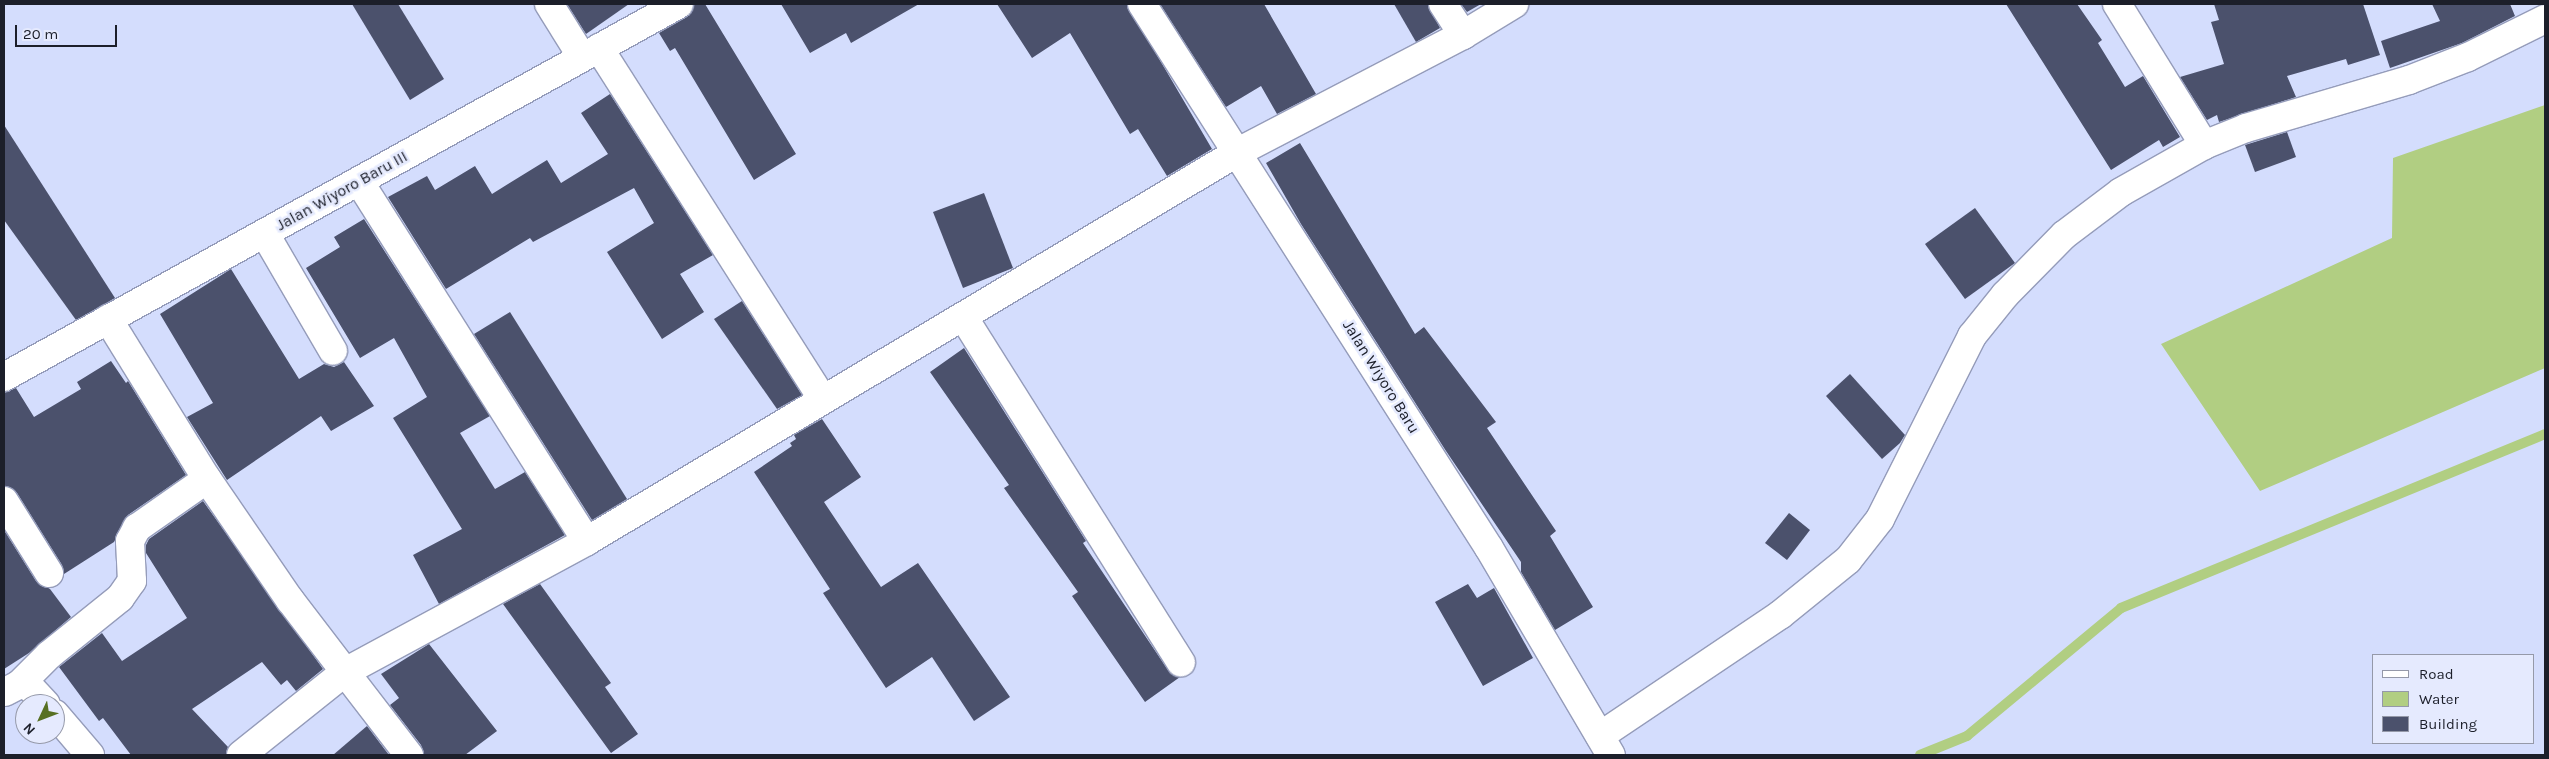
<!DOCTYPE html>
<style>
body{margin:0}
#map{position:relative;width:2549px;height:759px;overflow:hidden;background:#d4ddfd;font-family:Karla,sans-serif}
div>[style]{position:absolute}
.water>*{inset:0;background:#b1ce82}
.stream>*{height:10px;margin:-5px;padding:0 5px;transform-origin:5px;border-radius:5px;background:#b1ce82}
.building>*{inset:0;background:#4b516c}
.roads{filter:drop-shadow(1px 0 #959cba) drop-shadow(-1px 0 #959cba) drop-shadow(0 1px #959cba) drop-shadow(0 -1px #959cba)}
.minor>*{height:28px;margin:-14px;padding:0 14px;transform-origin:14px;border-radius:14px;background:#fff}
span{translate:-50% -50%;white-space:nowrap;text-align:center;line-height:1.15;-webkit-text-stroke:5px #e5eafe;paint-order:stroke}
.street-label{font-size:16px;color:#1c1f2a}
.frame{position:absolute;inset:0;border:5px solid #1c1f2a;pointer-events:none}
.legend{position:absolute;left:2372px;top:654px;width:162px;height:90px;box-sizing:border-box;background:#e5eafe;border:1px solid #9599a9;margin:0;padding:6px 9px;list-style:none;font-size:15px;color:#1c1f2a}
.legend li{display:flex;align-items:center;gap:10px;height:25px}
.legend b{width:25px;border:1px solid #9599a9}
.north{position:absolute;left:15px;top:694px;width:50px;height:50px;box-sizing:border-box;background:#e5eafe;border:1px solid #9599a9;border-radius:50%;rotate:227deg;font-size:14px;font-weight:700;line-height:20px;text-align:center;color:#1c1f2a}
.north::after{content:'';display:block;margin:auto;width:18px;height:22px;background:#577023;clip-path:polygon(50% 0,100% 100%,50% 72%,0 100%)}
.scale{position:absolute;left:15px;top:25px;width:102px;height:22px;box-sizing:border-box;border:2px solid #1c1f2a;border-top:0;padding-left:6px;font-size:15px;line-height:18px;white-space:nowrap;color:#1c1f2a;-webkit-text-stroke:4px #e5eafe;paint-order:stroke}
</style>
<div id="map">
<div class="water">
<i style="clip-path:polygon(2545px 105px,2545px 368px,2260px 491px,2161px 344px,2392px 238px,2393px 158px)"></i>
</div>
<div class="stream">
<i style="left:1920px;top:755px;width:51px;rotate:-22deg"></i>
<i style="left:1967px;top:736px;width:200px;rotate:-39.7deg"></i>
<i style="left:2121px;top:608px;width:458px;rotate:-22.3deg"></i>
</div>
<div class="building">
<i style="clip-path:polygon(352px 4px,398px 4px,444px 79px,410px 100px)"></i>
<i style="clip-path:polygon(567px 4px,629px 4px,586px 34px)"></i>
<i style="clip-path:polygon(695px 4px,705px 4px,796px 154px,754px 180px,675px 48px,670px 51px,659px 33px,687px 17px)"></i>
<i style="clip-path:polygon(781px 4px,919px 4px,851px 43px,846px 33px,810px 53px)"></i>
<i style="clip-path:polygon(997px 4px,1127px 4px,1212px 149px,1167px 176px,1138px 129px,1130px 134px,1070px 33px,1032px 58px)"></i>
<i style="clip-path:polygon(1160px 4px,1264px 4px,1316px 94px,1277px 114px,1261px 86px,1226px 107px)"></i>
<i style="clip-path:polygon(1394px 4px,1428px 4px,1440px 28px,1416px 42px)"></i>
<i style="clip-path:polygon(1461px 4px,1481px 4px,1467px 12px)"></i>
<i style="clip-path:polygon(2006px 4px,2077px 4px,2102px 40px,2098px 43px,2125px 87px,2143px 76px,2180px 137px,2163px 147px,2159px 140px,2111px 170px)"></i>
<i style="clip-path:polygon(2214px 4px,2363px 4px,2380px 55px,2348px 65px,2346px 59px,2287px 76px,2296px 97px,2219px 122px,2217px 115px,2207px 120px,2180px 77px,2224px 64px,2211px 22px,2219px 20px)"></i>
<i style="clip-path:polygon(2432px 4px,2510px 4px,2515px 16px,2462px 43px,2390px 68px,2381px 41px,2440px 21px)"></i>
<i style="clip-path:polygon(610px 94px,713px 255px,680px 274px,704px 312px,662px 339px,607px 252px,654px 223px,634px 188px,533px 242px,530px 238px,446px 289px,388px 197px,427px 176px,435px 190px,475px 166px,492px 194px,547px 160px,561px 183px,608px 154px,581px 113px)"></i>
<i style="clip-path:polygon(4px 125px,115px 298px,76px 320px,4px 220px)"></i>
<i style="clip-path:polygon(2287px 132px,2296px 157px,2255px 172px,2245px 145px)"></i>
<i style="clip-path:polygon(1300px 143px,1415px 334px,1424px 327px,1496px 422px,1487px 428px,1556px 531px,1550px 536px,1593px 607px,1555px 630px,1521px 572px,1521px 562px,1446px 451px,1301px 224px,1266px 163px)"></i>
<i style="clip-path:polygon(984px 193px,1013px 268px,963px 288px,933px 212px)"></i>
<i style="clip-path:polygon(1975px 208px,2015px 263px,1965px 299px,1925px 244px)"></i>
<i style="clip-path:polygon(364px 219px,490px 416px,460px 433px,495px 489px,525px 472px,565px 535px,439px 604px,413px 555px,462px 529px,393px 418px,427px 397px,394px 338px,360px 358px,306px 268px,340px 247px,334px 237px)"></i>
<i style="clip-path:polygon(231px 269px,299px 379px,324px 364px,334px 367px,344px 362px,374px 406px,331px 431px,321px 416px,227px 480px,187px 417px,213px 403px,160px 314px)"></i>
<i style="clip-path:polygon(742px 301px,802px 395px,777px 409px,714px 319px)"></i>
<i style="clip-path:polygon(510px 312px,627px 499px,592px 520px,474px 334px)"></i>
<i style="clip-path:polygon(964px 348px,1086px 541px,1083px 543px,1168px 670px,1180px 677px,1145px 702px,1072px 596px,1078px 592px,1004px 488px,1009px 485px,930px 372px)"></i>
<i style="clip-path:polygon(111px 361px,126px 383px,128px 381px,186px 475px,128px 515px,114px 542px,64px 574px,62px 565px,17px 493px,4px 485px,4px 393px,16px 388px,34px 417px,81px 389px,77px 382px)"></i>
<i style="clip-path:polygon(1850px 374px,1905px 435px,1900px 443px,1882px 459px,1826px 396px)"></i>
<i style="clip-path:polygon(822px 419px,861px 477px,824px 502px,866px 565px,881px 587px,918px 563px,1010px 697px,974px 721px,932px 657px,886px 688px,823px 593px,830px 589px,754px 472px,792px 446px,790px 443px,796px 439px,794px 435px)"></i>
<i style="clip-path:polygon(203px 501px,323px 669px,296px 691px,287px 680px,281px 685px,262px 662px,192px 709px,228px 747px,226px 755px,131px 755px,103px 718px,99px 721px,59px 667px,102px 633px,122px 661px,187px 618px,146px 553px,146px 545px,149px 539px)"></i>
<i style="clip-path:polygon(1789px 513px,1810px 530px,1787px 560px,1765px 543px)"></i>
<i style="clip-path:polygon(4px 530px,36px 581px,50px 589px,71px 617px,29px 653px,4px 669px)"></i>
<i style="clip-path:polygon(540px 584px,611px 683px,605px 687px,638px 734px,611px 753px,503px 604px)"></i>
<i style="clip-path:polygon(1468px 584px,1477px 598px,1494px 588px,1533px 658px,1483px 686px,1435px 602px)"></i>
<i style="clip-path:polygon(429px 644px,497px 731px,465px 755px,424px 755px,421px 745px,390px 705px,399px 698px,381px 674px)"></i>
<i style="clip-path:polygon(367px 726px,389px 755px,333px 755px)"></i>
</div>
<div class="roads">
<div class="minor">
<i style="left:549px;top:4px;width:62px;rotate:58.1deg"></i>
<i style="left:1142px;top:4px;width:645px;rotate:57.47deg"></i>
<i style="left:1489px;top:548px;width:240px;rotate:59.5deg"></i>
<i style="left:1443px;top:4px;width:37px;rotate:57deg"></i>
<i style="left:2117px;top:4px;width:166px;rotate:58.3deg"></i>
<i style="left:599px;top:48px;width:416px;rotate:57.5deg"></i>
<i style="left:359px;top:181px;width:426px;rotate:57.7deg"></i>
<i style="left:265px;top:234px;width:135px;rotate:59.8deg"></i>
<i style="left:964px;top:318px;width:407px;rotate:57.8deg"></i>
<i style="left:108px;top:319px;width:188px;rotate:58.3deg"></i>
<i style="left:207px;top:479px;width:147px;rotate:55.6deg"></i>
<i style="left:290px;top:600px;width:91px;rotate:52.6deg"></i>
<i style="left:345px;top:672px;width:275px;rotate:-28.4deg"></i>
<i style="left:587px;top:541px;width:758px;rotate:-30.86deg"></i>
<i style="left:1238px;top:152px;width:254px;rotate:-27.5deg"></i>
<i style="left:1463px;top:35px;width:60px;rotate:-31.3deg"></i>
<i style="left:4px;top:377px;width:771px;rotate:-28.92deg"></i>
<i style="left:4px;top:501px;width:85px;rotate:58deg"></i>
<i style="left:20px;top:684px;width:41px;rotate:-45deg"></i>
<i style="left:49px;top:655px;width:91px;rotate:-38.8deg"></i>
<i style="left:120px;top:598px;width:21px;rotate:-55deg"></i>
<i style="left:132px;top:581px;width:40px;rotate:-92.9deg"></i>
<i style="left:130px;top:541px;width:15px;rotate:-62deg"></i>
<i style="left:137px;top:528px;width:85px;rotate:-35deg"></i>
<i style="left:5px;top:692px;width:17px;rotate:-28deg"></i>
<i style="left:20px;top:684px;width:8px;rotate:7deg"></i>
<i style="left:28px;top:685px;width:26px;rotate:47deg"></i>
<i style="left:55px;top:714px;width:54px;rotate:49.5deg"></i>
<i style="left:1600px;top:736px;width:217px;rotate:-33.9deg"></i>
<i style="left:1780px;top:615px;width:87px;rotate:-39deg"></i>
<i style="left:1848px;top:560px;width:52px;rotate:-52deg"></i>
<i style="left:1880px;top:519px;width:205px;rotate:-63.3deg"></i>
<i style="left:1972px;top:336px;width:53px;rotate:-51.2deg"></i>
<i style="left:2005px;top:295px;width:84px;rotate:-45.5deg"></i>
<i style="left:2064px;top:235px;width:71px;rotate:-37deg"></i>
<i style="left:2121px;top:192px;width:95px;rotate:-29.5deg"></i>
<i style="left:2204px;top:145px;width:45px;rotate:-22deg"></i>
<i style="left:2246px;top:128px;width:170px;rotate:-16.4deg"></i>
<i style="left:2409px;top:80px;width:63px;rotate:-21.3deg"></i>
<i style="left:2468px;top:57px;width:86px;rotate:-26.3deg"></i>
<i style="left:241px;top:755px;width:133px;rotate:-38.6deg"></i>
<i style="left:345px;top:672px;width:105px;rotate:52.4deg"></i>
</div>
</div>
<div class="street-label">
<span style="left:342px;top:191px;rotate:-29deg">Jalan Wiyoro Baru III</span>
<span style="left:1381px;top:377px;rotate:58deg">Jalan Wiyoro Baru</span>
</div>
<div class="frame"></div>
<ul class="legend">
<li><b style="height:6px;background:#fff"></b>Road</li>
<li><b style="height:14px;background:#b1ce82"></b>Water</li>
<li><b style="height:14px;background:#4b516c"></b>Building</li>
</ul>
<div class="north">N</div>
<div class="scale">20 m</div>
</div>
